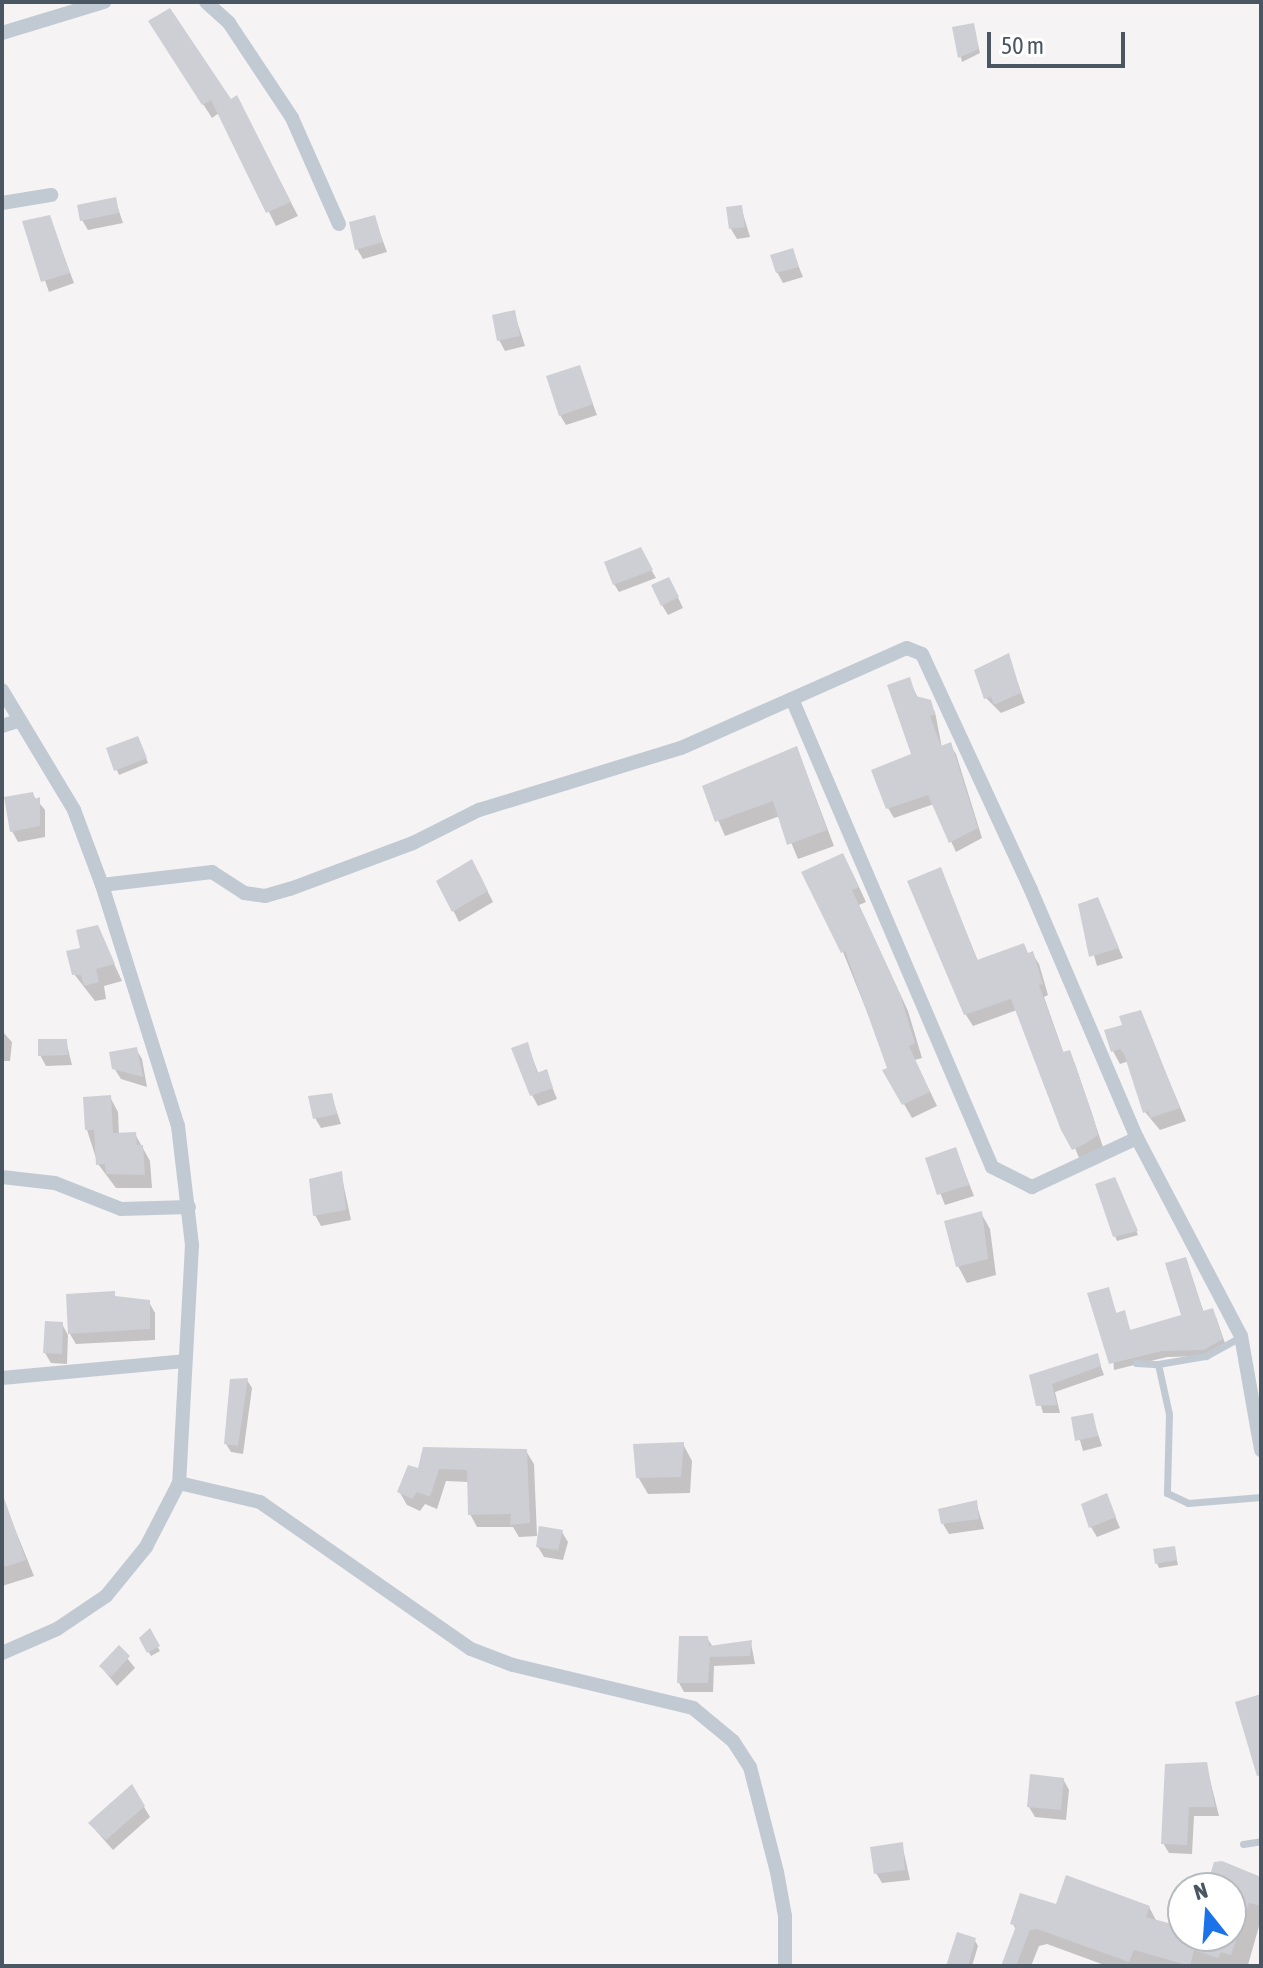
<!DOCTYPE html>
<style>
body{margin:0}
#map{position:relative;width:1263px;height:1968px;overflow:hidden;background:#f5f3f3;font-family:"Asap Condensed",sans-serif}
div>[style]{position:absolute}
.shadow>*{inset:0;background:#0003}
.building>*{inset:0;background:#cdcfd5}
.lane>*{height:7px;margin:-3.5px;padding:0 3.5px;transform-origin:3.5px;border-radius:3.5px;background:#c1cad2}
.street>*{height:14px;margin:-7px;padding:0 7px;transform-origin:7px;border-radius:7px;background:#c1cad2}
span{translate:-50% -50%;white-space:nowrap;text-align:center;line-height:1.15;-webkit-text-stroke:6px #fff;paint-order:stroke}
.frame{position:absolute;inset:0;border:4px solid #4a5661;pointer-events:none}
.north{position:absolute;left:1167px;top:1872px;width:80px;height:80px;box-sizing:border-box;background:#fff;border:2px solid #b7bbc0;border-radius:50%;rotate:343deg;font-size:22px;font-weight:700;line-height:32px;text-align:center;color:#4a5661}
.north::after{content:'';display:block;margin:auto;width:28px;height:36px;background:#1a73e8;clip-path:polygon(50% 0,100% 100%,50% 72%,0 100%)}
.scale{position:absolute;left:987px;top:32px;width:138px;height:36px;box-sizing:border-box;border:4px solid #4a5661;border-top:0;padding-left:10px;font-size:24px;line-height:28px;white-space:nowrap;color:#4a5661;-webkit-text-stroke:6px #fff;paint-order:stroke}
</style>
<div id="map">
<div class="shadow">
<i style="clip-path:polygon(973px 26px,980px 53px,962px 62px,954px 29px)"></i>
<i style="clip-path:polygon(159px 35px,244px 112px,298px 216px,276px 226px,219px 113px,212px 118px)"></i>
<i style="clip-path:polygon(115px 199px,123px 223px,88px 230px,82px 220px)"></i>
<i style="clip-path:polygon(741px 207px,750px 237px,737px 239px,731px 229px)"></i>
<i style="clip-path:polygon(49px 217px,74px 283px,49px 292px,25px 223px)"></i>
<i style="clip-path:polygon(374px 217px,387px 252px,363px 259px,357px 249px)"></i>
<i style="clip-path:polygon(792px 250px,803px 277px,783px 283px,777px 272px)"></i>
<i style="clip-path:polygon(514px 312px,525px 346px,505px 351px,499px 340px)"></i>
<i style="clip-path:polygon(579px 367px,597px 415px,566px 425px,560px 415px)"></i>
<i style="clip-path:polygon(640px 550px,656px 578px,619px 592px,614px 584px)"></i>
<i style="clip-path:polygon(674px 589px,683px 608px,668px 615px,662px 605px)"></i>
<i style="clip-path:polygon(1008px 656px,1025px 703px,1001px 713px,986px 698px)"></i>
<i style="clip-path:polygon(909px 680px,918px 698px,929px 702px,935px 712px,942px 748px,950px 745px,956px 754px,982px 838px,956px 852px,934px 804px,894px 818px,888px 808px,913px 756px)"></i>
<i style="clip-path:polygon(140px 743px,148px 763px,119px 775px,108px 750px)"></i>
<i style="clip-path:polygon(797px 748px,834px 846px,798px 859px,780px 816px,725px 836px,704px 788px)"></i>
<i style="clip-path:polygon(32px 794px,45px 810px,45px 837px,18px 842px,12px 831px)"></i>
<i style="clip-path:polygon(851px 870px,866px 902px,859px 905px,908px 1011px,922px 1058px,915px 1060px,937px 1106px,912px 1118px,885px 1071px,890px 1069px,843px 952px)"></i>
<i style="clip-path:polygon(941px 870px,978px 961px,1032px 953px,1039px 964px,1048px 995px,1044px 997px,1064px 1054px,1069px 1052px,1075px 1064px,1103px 1147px,1080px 1160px,1017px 1010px,973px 1026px,966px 1015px,910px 882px)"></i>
<i style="clip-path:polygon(478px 872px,493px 902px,459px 922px,439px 882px)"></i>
<i style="clip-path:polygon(1097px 899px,1123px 958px,1097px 966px,1080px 905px)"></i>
<i style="clip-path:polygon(97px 927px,122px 981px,104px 986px,106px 999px,95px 1001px,74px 974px)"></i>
<i style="clip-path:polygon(1140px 1012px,1186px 1121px,1160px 1130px,1145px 1112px,1129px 1061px,1120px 1064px,1113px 1051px,1125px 1026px)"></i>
<i style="clip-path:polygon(2px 1031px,12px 1042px,10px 1061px,2px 1061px)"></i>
<i style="clip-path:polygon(66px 1041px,72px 1065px,46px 1066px,40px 1055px)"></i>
<i style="clip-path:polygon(527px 1044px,539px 1075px,546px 1072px,557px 1099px,538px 1106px,532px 1095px)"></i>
<i style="clip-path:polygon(136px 1049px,142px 1059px,147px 1087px,121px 1079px,114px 1068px)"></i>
<i style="clip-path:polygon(331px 1095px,341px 1124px,321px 1128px,315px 1118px)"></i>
<i style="clip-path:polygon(110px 1097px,118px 1112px,119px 1135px,135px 1134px,150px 1161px,152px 1188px,116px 1188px,98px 1164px,87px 1130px)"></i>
<i style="clip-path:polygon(956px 1150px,974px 1196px,945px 1205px,927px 1160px)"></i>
<i style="clip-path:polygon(341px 1173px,351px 1220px,321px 1226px,315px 1215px)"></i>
<i style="clip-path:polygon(1117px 1184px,1138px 1235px,1117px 1241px,1115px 1236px)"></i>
<i style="clip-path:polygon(981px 1213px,990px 1229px,996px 1275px,967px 1283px,958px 1266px)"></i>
<i style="clip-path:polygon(1186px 1259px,1204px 1313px,1216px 1317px,1226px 1346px,1208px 1356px,1167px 1357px,1114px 1370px,1108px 1289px,1117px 1315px,1124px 1312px,1131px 1332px,1184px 1317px)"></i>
<i style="clip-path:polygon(113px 1293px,116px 1298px,149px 1302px,155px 1313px,155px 1340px,76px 1344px,70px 1334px)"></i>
<i style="clip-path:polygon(62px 1324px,68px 1335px,67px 1364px,51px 1363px,45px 1353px)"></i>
<i style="clip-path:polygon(1097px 1356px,1104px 1375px,1055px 1392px,1060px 1413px,1043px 1413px,1032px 1376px)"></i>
<i style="clip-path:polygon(247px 1380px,252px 1388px,243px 1454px,231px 1452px,226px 1444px)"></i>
<i style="clip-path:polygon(1092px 1416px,1102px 1446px,1083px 1451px,1074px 1419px)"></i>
<i style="clip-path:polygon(683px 1444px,692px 1461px,690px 1493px,648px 1494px,638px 1477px)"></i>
<i style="clip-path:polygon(526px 1451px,534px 1464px,537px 1536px,519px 1537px,513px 1527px,477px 1527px,470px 1514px,469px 1482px,446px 1481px,437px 1509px,425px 1504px,420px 1511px,407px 1505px,399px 1491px,419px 1470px)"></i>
<i style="clip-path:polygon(1106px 1495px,1120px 1528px,1097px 1537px,1091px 1527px)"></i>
<i style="clip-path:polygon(976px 1502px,984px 1529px,949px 1534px,943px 1524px)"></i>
<i style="clip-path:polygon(8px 1512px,34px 1576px,2px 1586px,2px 1514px)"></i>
<i style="clip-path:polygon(562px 1532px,568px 1542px,563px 1560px,544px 1557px,538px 1547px)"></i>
<i style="clip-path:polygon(1174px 1548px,1178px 1565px,1159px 1568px,1157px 1563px)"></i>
<i style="clip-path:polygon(149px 1632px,160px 1651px,151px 1656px,141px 1639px)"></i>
<i style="clip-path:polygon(707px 1638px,713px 1647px,751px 1643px,755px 1664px,714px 1666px,713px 1692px,684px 1692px,679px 1683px)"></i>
<i style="clip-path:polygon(119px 1648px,135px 1668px,117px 1686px,101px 1667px)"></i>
<i style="clip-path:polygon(1206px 1764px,1219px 1816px,1194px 1816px,1192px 1854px,1169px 1853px,1163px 1843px)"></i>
<i style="clip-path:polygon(1063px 1779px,1069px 1790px,1066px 1820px,1035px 1817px,1029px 1807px)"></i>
<i style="clip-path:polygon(132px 1787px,150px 1817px,113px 1850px,90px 1824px)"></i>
<i style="clip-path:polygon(902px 1844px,910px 1880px,882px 1883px,876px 1873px)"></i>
<i style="clip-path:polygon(1215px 1864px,1237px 1867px,1243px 1877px,1261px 1881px,1261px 1919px,1248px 1965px,1107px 1966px,1047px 1944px,1039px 1946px,1031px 1966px,1003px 1966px,1016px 1930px,1013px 1924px,1057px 1906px,1149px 1907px,1157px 1922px,1183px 1929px,1183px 1936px,1231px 1936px,1231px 1888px,1211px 1888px)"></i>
<i style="clip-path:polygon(974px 1939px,978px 1946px,972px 1966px,950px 1966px)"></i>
</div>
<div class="building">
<i style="clip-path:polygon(170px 8px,231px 99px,237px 95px,291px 202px,266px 213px,211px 100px,202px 105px,148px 21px)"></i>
<i style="clip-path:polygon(974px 23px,979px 49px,958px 58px,952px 27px)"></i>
<i style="clip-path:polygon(116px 197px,119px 213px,80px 221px,77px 205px)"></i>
<i style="clip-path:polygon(742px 205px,745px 227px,729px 229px,726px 207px)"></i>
<i style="clip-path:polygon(50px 215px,70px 273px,41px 282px,22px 221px)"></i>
<i style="clip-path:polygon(375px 215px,383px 242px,355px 250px,349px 222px)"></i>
<i style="clip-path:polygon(793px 248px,799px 267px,776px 273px,770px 255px)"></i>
<i style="clip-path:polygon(515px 310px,520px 336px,497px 341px,492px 315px)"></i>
<i style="clip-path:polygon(580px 365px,593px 404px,559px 416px,546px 376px)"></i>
<i style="clip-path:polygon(641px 547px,653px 570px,613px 585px,604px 562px)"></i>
<i style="clip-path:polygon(669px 577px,679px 597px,661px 606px,651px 585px)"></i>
<i style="clip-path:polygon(1009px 653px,1021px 693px,994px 705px,991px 697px,984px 699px,974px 670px)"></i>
<i style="clip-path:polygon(910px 677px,916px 696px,931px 700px,935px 714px,930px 716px,941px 746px,951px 742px,978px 828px,949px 843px,928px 795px,886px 809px,871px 770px,911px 754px,887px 685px)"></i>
<i style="clip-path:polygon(138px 736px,147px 758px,114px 771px,106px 748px)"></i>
<i style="clip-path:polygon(797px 746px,827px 830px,787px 845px,773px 801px,715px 822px,702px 786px)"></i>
<i style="clip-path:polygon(33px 792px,35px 799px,40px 797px,40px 826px,10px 832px,4px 797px)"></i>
<i style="clip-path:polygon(843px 853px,859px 887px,852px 890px,900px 994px,915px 1043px,909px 1046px,930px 1092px,902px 1105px,882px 1070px,887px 1068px,845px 951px,841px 953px,801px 872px)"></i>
<i style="clip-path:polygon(472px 859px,488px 891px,452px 912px,436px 881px)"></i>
<i style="clip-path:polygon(941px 867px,977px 960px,1024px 943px,1028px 953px,1033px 951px,1043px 984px,1039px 985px,1063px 1052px,1070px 1050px,1093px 1116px,1098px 1135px,1085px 1144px,1072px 1150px,1061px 1130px,1011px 999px,964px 1015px,907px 881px)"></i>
<i style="clip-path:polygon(1098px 897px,1119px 948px,1089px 957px,1078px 904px)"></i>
<i style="clip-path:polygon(98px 925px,115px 964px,96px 969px,99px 982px,84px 986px,81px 975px,72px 975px,66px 951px,80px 948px,76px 930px)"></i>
<i style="clip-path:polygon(1141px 1010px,1180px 1108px,1150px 1118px,1148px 1111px,1143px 1113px,1124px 1054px,1120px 1049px,1111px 1052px,1104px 1030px,1122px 1025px,1119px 1016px)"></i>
<i style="clip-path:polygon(38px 1039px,67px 1039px,68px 1055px,38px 1056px)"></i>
<i style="clip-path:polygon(528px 1042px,537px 1073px,547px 1069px,553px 1088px,530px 1096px,511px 1048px)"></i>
<i style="clip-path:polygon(137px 1047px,143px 1077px,112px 1069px,109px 1052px)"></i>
<i style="clip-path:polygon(332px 1093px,337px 1114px,313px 1119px,308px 1096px)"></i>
<i style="clip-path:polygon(111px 1095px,113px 1133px,136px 1132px,137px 1145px,143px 1145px,145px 1175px,106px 1174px,105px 1164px,96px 1165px,94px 1130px,85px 1130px,83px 1097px)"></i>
<i style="clip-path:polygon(956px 1147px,969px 1185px,937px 1195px,925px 1158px)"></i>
<i style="clip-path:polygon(342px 1171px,346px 1210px,313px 1216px,309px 1179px)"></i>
<i style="clip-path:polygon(1115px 1177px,1138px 1231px,1113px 1237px,1095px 1184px)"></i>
<i style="clip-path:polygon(982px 1211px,988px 1259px,956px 1267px,944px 1221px)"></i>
<i style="clip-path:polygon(1186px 1257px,1203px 1311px,1213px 1308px,1223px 1339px,1204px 1350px,1162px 1351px,1109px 1364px,1087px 1293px,1109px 1287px,1116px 1313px,1125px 1310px,1130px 1330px,1181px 1315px,1165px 1263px)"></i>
<i style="clip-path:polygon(115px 1291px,115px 1296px,150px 1300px,150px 1329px,68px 1334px,66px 1294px)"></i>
<i style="clip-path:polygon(45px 1321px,63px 1322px,62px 1354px,43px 1353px)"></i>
<i style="clip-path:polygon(1098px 1353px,1101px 1366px,1052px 1384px,1057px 1405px,1036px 1406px,1029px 1375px)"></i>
<i style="clip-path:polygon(248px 1378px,238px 1446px,224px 1444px,230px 1379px)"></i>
<i style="clip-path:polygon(1093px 1413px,1098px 1436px,1075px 1441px,1071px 1417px)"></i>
<i style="clip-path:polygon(684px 1442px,681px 1477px,636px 1478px,633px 1444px)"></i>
<i style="clip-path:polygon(423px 1447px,527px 1449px,530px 1523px,510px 1525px,511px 1514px,468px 1515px,467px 1470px,439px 1469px,430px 1497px,417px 1492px,412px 1499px,397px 1492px,408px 1465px,418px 1468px)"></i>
<i style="clip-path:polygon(1107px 1493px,1116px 1517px,1089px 1528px,1081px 1504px)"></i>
<i style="clip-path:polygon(4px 1498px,26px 1560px,5px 1567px,2px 1559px)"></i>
<i style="clip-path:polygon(977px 1500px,979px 1519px,941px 1524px,938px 1509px)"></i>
<i style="clip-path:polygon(539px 1526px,563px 1530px,558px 1550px,536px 1547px)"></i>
<i style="clip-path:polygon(1175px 1546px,1177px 1560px,1155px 1564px,1153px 1549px)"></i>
<i style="clip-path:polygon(150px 1628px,160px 1646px,147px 1653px,139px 1638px)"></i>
<i style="clip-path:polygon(679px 1636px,708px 1636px,709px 1646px,752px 1640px,750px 1656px,710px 1657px,708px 1683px,677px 1683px)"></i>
<i style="clip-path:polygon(119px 1645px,130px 1656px,111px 1677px,99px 1666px)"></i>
<i style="clip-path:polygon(1261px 1694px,1261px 1775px,1257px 1776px,1235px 1702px)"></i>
<i style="clip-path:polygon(1207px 1762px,1215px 1807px,1189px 1807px,1187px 1845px,1161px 1844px,1165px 1764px)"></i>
<i style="clip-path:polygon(1030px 1774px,1064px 1778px,1061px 1810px,1027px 1807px)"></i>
<i style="clip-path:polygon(132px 1784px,145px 1806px,106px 1840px,88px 1823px)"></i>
<i style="clip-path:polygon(903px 1842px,905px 1870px,874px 1874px,870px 1847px)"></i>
<i style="clip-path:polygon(1222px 1861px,1261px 1877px,1261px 1906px,1249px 1903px,1231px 1955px,1221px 1952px,1218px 1958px,1194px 1950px,1190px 1966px,1134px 1950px,1129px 1962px,1037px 1929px,1030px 1930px,1016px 1966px,1001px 1966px,1016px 1926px,1010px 1924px,1020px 1893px,1056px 1904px,1066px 1875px,1150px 1906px,1146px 1917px,1183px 1927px,1183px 1936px,1231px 1936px,1231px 1888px,1207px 1885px,1214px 1862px)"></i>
<i style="clip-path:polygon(957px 1932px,976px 1938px,968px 1966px,946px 1966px)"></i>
</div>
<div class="lane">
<i style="left:1136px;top:1363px;width:22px;rotate:3deg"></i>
<i style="left:1158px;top:1364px;width:49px;rotate:-9.5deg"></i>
<i style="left:1206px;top:1356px;width:38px;rotate:-29deg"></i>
<i style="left:1158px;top:1364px;width:51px;rotate:77.6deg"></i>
<i style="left:1169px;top:1414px;width:79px;rotate:91.5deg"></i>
<i style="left:1167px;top:1493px;width:23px;rotate:25deg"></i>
<i style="left:1188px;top:1503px;width:73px;rotate:-4.7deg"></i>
<i style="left:1243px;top:1844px;width:18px;rotate:-9deg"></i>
</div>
<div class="street">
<i style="left:206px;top:2px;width:31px;rotate:42deg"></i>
<i style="left:229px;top:23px;width:114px;rotate:56.4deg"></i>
<i style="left:292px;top:118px;width:116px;rotate:66.1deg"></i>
<i style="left:2px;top:33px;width:107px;rotate:-16.9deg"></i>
<i style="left:2px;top:203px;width:50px;rotate:-9.3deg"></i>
<i style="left:2px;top:690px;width:140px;rotate:59deg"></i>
<i style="left:74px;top:810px;width:80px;rotate:69.5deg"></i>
<i style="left:102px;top:885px;width:253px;rotate:72.5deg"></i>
<i style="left:178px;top:1126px;width:120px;rotate:83.3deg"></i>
<i style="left:192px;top:1245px;width:238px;rotate:93.1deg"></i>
<i style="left:179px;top:1483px;width:72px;rotate:117.3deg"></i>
<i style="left:146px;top:1547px;width:63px;rotate:129.2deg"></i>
<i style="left:106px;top:1596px;width:59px;rotate:146deg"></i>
<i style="left:57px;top:1629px;width:60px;rotate:156.4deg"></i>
<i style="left:792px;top:699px;width:509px;rotate:66.86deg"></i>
<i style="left:992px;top:1167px;width:45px;rotate:26.6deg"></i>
<i style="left:1032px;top:1187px;width:116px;rotate:-25deg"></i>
<i style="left:2px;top:726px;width:16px;rotate:-18deg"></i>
<i style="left:102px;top:885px;width:111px;rotate:-6.7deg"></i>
<i style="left:212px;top:872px;width:38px;rotate:33deg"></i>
<i style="left:244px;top:893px;width:21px;rotate:8deg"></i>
<i style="left:265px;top:896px;width:26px;rotate:-16deg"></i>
<i style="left:290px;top:889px;width:131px;rotate:-20.5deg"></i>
<i style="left:413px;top:843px;width:74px;rotate:-26.6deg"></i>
<i style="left:479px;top:810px;width:211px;rotate:-17.1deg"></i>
<i style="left:681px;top:748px;width:247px;rotate:-23.9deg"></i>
<i style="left:907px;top:648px;width:16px;rotate:22deg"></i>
<i style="left:922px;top:654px;width:260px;rotate:65.2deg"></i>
<i style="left:1031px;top:890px;width:270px;rotate:66.9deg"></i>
<i style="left:1137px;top:1138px;width:224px;rotate:62.3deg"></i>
<i style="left:1241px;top:1336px;width:116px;rotate:80deg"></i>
<i style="left:2px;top:1177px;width:53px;rotate:6.5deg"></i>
<i style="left:55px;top:1183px;width:71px;rotate:21.5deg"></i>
<i style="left:121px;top:1209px;width:68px;rotate:-1.7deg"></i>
<i style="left:2px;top:1378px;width:183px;rotate:-5.3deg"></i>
<i style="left:179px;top:1483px;width:83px;rotate:13.2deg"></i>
<i style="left:260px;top:1502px;width:257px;rotate:34.9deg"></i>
<i style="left:471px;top:1649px;width:45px;rotate:20.9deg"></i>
<i style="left:513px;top:1665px;width:185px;rotate:13.4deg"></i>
<i style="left:693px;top:1708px;width:52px;rotate:39.5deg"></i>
<i style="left:733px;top:1741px;width:31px;rotate:57deg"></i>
<i style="left:750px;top:1767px;width:108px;rotate:75.6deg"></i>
<i style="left:777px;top:1872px;width:45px;rotate:79.7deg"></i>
<i style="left:785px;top:1916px;width:50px;rotate:90deg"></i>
</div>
<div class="frame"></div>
<div class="north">N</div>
<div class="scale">50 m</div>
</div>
